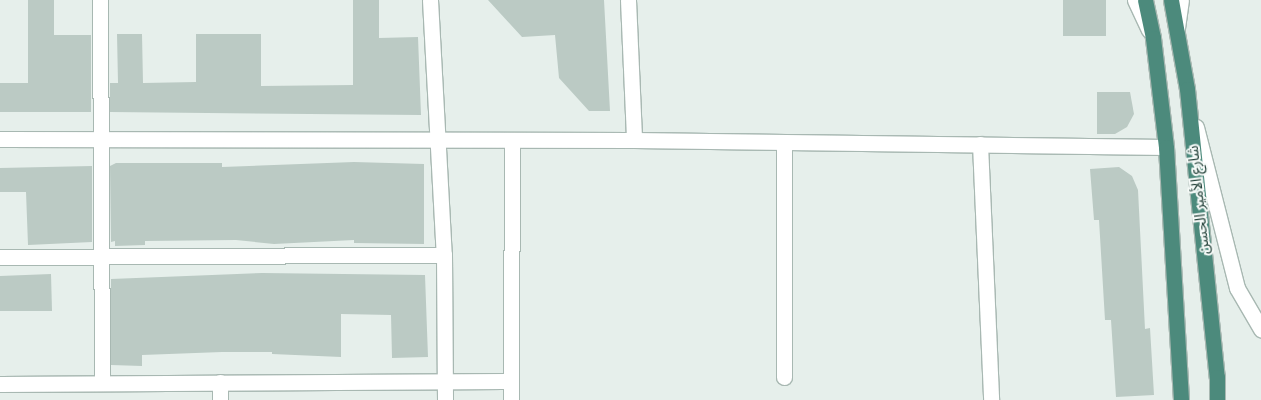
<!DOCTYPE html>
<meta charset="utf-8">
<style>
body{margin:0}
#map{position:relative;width:1261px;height:400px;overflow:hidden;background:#e6efeb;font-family:Montserrat,"Noto Sans Arabic",sans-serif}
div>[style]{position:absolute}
.building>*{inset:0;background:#bbcac4}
.roads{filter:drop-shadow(1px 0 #a8b8b2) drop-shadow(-1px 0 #a8b8b2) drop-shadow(0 1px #a8b8b2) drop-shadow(0 -1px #a8b8b2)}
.minor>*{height:15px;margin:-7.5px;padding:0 7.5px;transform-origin:7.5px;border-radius:7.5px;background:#fff}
.secondary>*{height:15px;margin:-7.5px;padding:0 7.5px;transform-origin:7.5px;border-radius:7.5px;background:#fff}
.trunk>*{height:15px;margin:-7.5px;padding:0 7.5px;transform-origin:7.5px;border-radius:7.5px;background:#4c8a7c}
span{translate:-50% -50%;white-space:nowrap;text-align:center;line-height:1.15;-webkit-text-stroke:4px #f7fbf9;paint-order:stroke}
.street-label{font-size:15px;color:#24423a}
</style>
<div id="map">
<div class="building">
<i style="clip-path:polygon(28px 0,54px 0,54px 35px,91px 35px,91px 112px,0 112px,0 83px,28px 83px)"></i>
<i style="clip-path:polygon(353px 0,379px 0,379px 38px,418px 37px,421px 115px,110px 112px,110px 83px,118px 83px,117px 34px,142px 34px,143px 83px,196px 82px,196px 34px,261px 34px,261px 86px,353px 85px)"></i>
<i style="clip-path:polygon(488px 0,604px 0,610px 111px,589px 111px,559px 78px,555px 35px,522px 37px)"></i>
<i style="clip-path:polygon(1063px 0,1106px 0,1106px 36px,1063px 36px)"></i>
<i style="clip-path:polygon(1097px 92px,1130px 92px,1134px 114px,1127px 127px,1115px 134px,1097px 134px)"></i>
<i style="clip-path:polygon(354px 162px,424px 164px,424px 244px,354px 243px,354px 240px,274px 244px,236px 240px,145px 241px,145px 245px,115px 246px,115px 241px,111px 242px,110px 166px,116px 163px,222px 163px,222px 167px)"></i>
<i style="clip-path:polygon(92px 166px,92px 242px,28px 245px,26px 192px,0 192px,0 168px)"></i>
<i style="clip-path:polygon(1119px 167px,1132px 176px,1138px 190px,1145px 329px,1150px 328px,1154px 395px,1116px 397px,1111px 320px,1105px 320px,1099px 220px,1094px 220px,1090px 169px)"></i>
<i style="clip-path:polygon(262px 273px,425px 275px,428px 357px,392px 358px,391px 315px,341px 314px,341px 357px,272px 354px,272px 352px,222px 352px,142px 355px,142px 366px,111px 365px,111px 279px)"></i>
<i style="clip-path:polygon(51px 274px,52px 311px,0 311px,0 276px)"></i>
</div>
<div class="roads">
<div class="minor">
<i style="left:100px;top:0;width:382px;rotate:89.7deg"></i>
<i style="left:430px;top:0;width:255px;rotate:86.9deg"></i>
<i style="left:444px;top:255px;width:145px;rotate:89.6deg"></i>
<i style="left:628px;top:0;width:140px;rotate:87.5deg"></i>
<i style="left:0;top:139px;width:634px;rotate:0.09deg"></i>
<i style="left:634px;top:140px;width:532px;rotate:0.75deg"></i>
<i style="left:784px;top:142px;width:235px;rotate:90deg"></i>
<i style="left:980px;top:144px;width:256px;rotate:87.5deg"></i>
<i style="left:0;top:257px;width:444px;rotate:-0.3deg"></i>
<i style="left:0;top:384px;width:511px;rotate:-0.34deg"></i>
<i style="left:220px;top:400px;width:18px;rotate:-90deg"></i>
<i style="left:511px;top:400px;width:259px;rotate:-89.8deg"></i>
</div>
<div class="secondary">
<i style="left:1135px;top:0;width:33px;rotate:65deg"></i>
<i style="left:1177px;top:28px;width:28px;rotate:-82deg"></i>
<i style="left:1196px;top:127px;width:166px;rotate:75.7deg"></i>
<i style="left:1237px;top:288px;width:48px;rotate:59.7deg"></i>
</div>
<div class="trunk">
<i style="left:1145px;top:0;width:39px;rotate:78deg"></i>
<i style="left:1153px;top:38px;width:110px;rotate:83.2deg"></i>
<i style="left:1166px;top:147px;width:253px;rotate:86.6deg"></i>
<i style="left:1171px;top:0;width:90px;rotate:79.8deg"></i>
<i style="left:1187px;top:89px;width:290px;rotate:84.1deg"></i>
<i style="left:1217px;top:377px;width:23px;rotate:90deg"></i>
</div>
</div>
<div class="street-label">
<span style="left:1198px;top:200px;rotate:-96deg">شارع الأمير الحسن</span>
</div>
</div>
